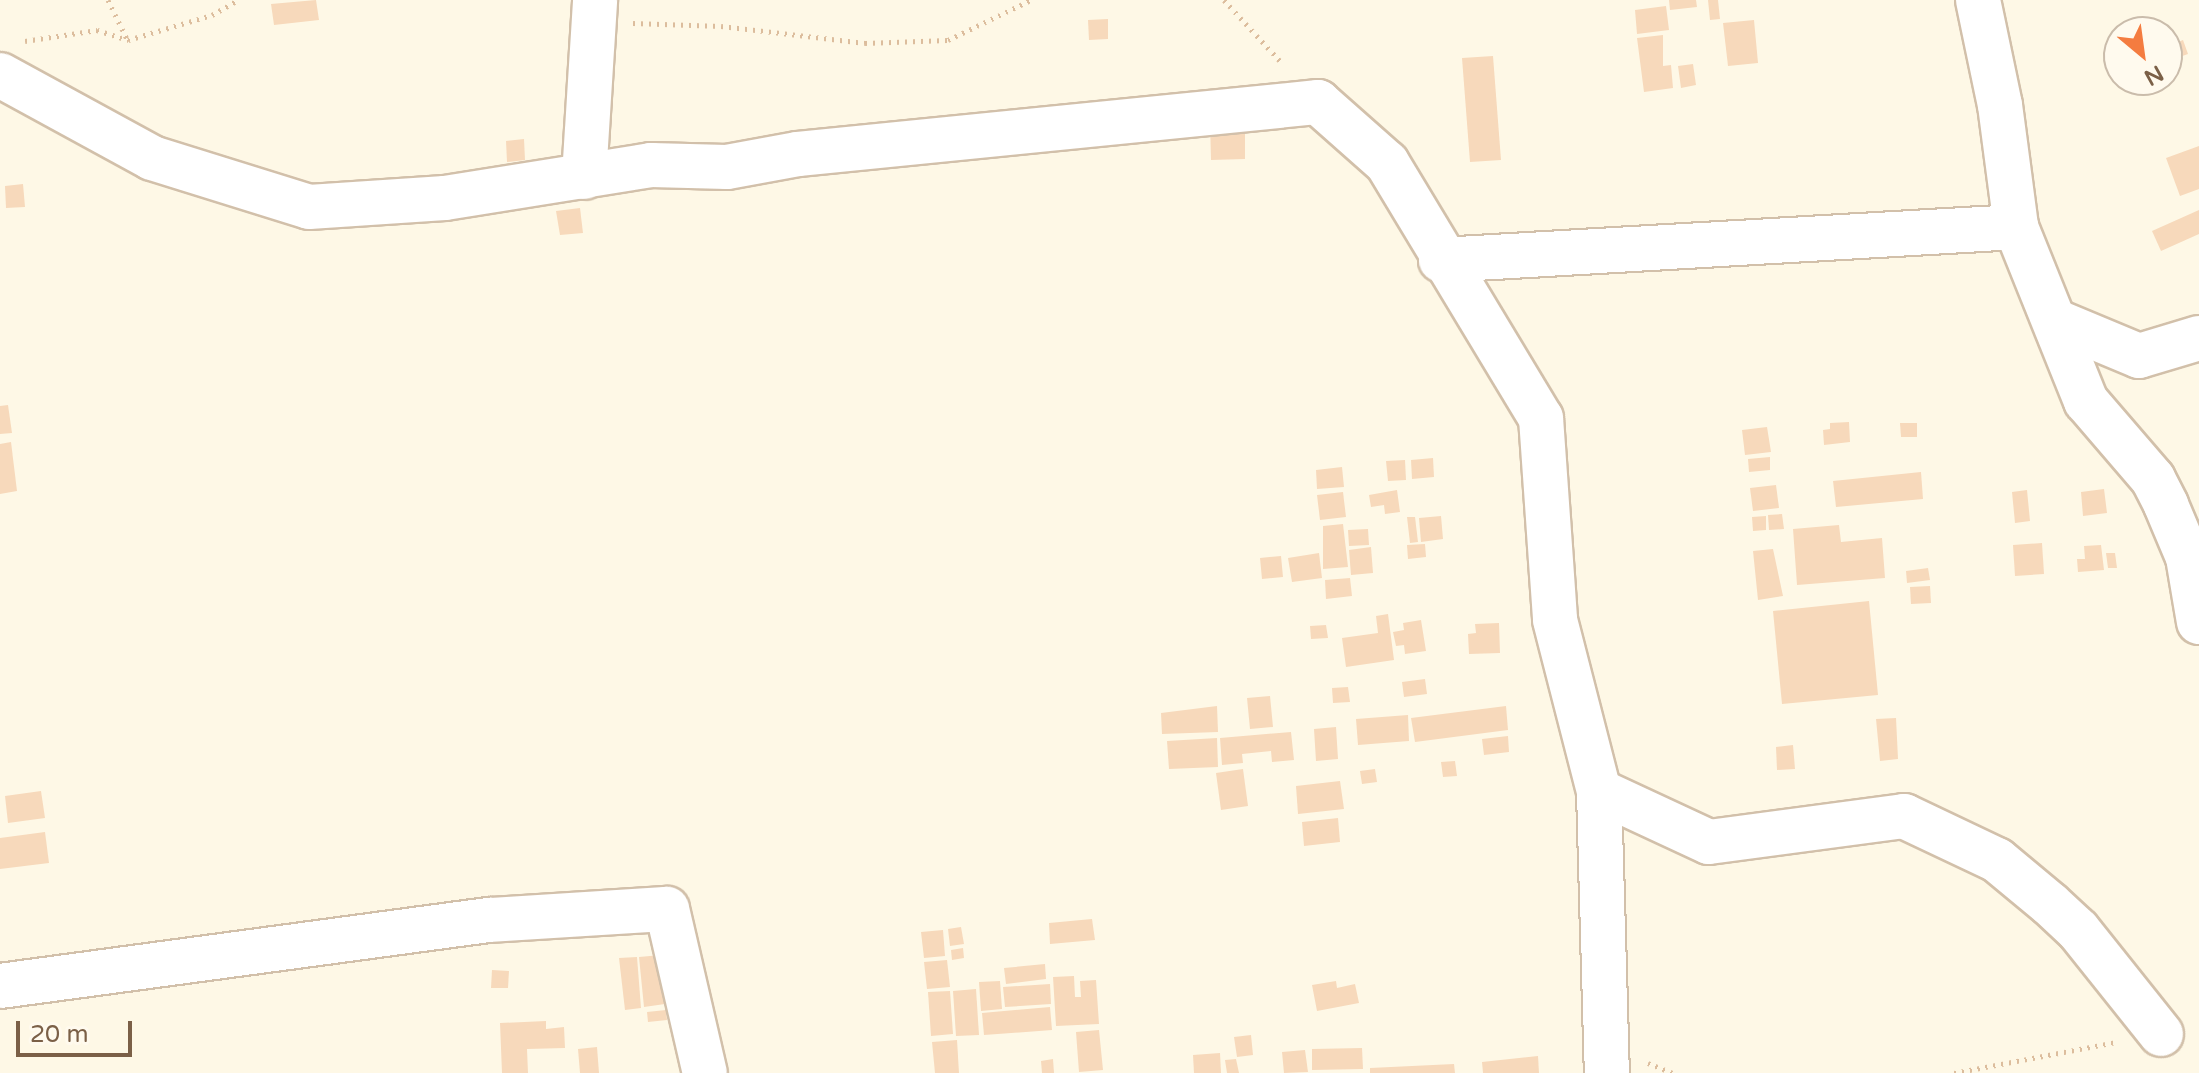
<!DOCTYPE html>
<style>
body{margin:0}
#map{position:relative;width:2199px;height:1073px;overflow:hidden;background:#fef8e6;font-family:"Varela Round",sans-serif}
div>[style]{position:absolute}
.building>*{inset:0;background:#f7d9bb}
.path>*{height:5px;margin-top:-2.5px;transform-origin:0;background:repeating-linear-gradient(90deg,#dcbd9d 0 2px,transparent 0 8px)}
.roads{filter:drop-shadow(2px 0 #d2c0aa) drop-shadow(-2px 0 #d2c0aa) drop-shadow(0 2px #d2c0aa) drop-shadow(0 -2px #d2c0aa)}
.minor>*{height:44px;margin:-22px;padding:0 22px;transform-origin:22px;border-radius:22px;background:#fff}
span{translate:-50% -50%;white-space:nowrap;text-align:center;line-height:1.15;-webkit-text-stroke:6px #fffaee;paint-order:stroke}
.north{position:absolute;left:2103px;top:16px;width:80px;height:80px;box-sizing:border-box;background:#fffaee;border:2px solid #cabcab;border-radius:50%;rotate:151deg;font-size:22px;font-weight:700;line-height:32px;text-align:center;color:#7b6047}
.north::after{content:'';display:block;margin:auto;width:28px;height:36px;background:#f47c40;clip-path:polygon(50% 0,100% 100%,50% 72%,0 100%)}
.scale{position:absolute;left:16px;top:1021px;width:116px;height:36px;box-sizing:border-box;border:4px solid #7b6047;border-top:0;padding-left:10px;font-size:24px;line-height:28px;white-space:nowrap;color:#7b6047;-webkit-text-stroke:6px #fffaee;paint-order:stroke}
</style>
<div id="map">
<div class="building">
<i style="clip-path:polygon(316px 0,319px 20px,274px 25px,271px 4px)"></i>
<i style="clip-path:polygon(1669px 0,1696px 0,1697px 7px,1670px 10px)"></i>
<i style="clip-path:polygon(1708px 0,1718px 0,1720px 19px,1710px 20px)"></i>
<i style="clip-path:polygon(1666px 6px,1669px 30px,1637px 34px,1635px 10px)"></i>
<i style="clip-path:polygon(1108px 19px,1108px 39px,1089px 40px,1088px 20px)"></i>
<i style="clip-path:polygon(1754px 20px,1758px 63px,1728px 66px,1723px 23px)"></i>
<i style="clip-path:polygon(1663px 35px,1663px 66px,1671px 65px,1673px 88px,1644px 92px,1637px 38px)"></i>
<i style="clip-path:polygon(2183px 40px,2188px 54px,2174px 59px,2168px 46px)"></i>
<i style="clip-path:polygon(1493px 56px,1501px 160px,1470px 162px,1462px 58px)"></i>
<i style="clip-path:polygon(1693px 64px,1696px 85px,1681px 88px,1678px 66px)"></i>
<i style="clip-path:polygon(1210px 121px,1245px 121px,1245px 159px,1211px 160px)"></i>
<i style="clip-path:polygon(524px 139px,525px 160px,507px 162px,506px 141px)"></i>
<i style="clip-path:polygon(2199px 146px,2199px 189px,2180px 196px,2166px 158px)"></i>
<i style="clip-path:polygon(23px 184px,25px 207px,6px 208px,5px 186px)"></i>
<i style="clip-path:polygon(580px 208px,583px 233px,560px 235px,556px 211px)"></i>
<i style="clip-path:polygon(2199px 210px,2199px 234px,2161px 251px,2152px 231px)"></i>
<i style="clip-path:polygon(8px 405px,12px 433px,0 434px,0 406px)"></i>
<i style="clip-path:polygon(1849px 422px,1850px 442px,1824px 445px,1823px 430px,1830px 429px,1830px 423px)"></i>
<i style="clip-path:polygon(1900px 423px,1917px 423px,1917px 437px,1901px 437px)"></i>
<i style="clip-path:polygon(1767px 427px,1771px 452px,1745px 455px,1742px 430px)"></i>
<i style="clip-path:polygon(11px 442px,17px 491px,0 494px,0 444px)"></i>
<i style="clip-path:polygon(1770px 457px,1770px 470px,1749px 472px,1748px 459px)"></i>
<i style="clip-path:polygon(1433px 458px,1434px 477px,1412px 479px,1411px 460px)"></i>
<i style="clip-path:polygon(1405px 460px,1406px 480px,1388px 481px,1386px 461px)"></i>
<i style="clip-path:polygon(1342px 467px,1344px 487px,1317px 489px,1316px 470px)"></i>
<i style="clip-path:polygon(1921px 472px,1923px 499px,1836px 507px,1833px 481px)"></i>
<i style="clip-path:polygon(1776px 485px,1779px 508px,1753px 511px,1750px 488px)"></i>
<i style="clip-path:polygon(2104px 489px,2107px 513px,2083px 516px,2081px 492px)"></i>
<i style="clip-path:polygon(1397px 490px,1400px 512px,1385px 514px,1384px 505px,1371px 507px,1369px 495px)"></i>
<i style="clip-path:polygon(2027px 490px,2030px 521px,2015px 523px,2012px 492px)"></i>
<i style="clip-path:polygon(1343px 492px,1346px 517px,1320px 520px,1317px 495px)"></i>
<i style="clip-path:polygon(1782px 514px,1784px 529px,1769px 530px,1768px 515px)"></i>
<i style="clip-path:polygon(1441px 516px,1443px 539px,1421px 542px,1419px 518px)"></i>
<i style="clip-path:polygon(1766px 516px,1766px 530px,1753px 531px,1752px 517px)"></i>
<i style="clip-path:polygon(1407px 517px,1415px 517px,1418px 542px,1410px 543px)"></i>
<i style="clip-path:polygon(1343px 524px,1348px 567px,1323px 569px,1323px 526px)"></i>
<i style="clip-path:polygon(1839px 525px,1841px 542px,1882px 538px,1885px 578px,1797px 585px,1793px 529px)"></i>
<i style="clip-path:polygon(1368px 529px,1369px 545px,1349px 546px,1348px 530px)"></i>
<i style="clip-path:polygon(2042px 543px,2044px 574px,2015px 576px,2013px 545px)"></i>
<i style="clip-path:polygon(1425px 544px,1426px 557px,1408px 559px,1407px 545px)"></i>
<i style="clip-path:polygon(2101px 545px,2104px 570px,2078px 572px,2077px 559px,2085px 559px,2084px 546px)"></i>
<i style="clip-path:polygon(1371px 547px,1373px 573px,1351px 575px,1349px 550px)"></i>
<i style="clip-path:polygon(1773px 549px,1783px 596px,1758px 600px,1753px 551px)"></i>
<i style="clip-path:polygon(1319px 553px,1322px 578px,1292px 582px,1288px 558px)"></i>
<i style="clip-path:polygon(2106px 553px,2115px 553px,2117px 568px,2108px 568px)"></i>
<i style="clip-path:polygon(1281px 556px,1283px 577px,1262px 579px,1260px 558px)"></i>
<i style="clip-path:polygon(1928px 568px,1930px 580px,1907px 583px,1906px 571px)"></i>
<i style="clip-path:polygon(1350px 578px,1352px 596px,1326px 599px,1325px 580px)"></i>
<i style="clip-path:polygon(1930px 586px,1931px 603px,1911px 604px,1910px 587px)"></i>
<i style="clip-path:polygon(1869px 601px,1878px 695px,1782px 704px,1773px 611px)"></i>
<i style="clip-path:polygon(1388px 614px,1394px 660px,1346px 667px,1342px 638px,1378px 633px,1376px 616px)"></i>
<i style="clip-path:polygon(1421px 620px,1426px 651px,1405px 654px,1404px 645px,1396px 646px,1393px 632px,1404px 630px,1403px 623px)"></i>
<i style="clip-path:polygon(1499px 623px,1500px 653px,1469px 654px,1468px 634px,1476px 633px,1475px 624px)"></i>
<i style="clip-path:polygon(1326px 625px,1328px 638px,1311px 639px,1310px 626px)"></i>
<i style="clip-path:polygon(1425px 679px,1427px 694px,1404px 697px,1402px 682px)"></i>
<i style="clip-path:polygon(1348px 687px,1350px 702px,1333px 703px,1332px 688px)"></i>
<i style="clip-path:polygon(1270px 696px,1273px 727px,1250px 729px,1247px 698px)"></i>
<i style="clip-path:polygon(1217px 706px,1218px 732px,1162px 734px,1161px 713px)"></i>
<i style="clip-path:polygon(1506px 706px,1508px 730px,1415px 742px,1411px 718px)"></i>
<i style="clip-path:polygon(1408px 715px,1409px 741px,1358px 745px,1356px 719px)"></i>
<i style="clip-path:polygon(1896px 718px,1898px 759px,1880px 761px,1876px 719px)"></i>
<i style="clip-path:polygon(1336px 727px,1338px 759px,1316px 761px,1314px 729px)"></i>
<i style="clip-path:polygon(1291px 732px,1294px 760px,1272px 762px,1271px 751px,1242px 754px,1243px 763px,1222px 765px,1220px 738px)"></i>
<i style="clip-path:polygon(1508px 736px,1509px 752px,1484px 755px,1482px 739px)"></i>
<i style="clip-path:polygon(1217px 738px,1218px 767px,1169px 769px,1167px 741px)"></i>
<i style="clip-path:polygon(1793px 745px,1795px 769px,1777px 770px,1776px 747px)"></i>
<i style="clip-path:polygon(1455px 761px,1457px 776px,1443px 777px,1441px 762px)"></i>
<i style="clip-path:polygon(1243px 769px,1248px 806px,1221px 810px,1216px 773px)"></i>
<i style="clip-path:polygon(1375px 769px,1377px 782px,1362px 784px,1360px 771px)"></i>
<i style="clip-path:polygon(1340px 781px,1344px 809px,1298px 814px,1296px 786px)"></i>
<i style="clip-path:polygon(41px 791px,45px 818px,8px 823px,5px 796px)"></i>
<i style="clip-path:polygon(1338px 818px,1340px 842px,1304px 846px,1302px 822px)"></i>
<i style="clip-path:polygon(45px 832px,49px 863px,0 869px,0 838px)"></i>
<i style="clip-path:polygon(1092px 919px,1095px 940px,1050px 944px,1049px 923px)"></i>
<i style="clip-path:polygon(961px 927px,964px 944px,950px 946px,948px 929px)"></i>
<i style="clip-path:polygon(943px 930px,945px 956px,924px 958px,921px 932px)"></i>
<i style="clip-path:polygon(963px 948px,964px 958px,952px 960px,951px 950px)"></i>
<i style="clip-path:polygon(661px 955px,665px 1004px,644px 1007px,639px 957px)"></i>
<i style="clip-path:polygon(637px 957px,641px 1008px,625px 1010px,619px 958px)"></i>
<i style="clip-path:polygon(947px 960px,950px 987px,927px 989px,924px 962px)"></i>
<i style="clip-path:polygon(1045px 964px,1046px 979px,1006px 984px,1004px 968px)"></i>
<i style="clip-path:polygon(492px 970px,509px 971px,508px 988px,491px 988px)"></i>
<i style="clip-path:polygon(1074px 976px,1075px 997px,1081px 997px,1080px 981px,1096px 980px,1099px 1024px,1056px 1026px,1053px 977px)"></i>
<i style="clip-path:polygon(1000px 981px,1002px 1009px,981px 1011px,979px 982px)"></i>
<i style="clip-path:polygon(1336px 981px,1337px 988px,1355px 984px,1359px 1003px,1317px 1011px,1312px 985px)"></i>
<i style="clip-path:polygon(1050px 984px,1051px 1004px,1005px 1007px,1003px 987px)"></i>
<i style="clip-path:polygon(976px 989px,979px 1035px,956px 1036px,953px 991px)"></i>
<i style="clip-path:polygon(950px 991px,953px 1034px,931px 1036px,928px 992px)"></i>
<i style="clip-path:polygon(1050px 1007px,1052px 1030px,984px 1035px,982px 1013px)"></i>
<i style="clip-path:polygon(666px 1010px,667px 1020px,648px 1022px,647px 1012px)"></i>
<i style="clip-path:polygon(546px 1021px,546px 1029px,564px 1027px,565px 1048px,527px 1049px,528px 1073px,502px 1073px,500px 1023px)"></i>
<i style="clip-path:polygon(1099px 1030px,1103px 1070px,1079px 1072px,1076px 1032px)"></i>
<i style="clip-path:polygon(1251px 1035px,1253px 1055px,1237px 1057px,1234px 1037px)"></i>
<i style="clip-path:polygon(957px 1040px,959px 1073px,935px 1073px,932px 1042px)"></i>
<i style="clip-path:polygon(597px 1047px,599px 1073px,580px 1073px,578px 1049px)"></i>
<i style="clip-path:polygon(1362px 1048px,1363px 1069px,1312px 1070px,1312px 1049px)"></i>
<i style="clip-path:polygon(1305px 1050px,1308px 1072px,1284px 1073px,1282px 1052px)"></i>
<i style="clip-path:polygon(1220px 1053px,1221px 1073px,1194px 1073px,1193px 1055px)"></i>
<i style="clip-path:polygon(1538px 1056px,1539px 1073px,1483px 1073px,1482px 1062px)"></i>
<i style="clip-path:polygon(1053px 1059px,1054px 1073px,1042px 1073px,1041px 1061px)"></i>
<i style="clip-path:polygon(1236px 1059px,1239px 1073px,1227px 1073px,1225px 1060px)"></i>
<i style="clip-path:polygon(1454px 1064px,1455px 1073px,1370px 1073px,1370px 1068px)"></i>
</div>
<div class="path">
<i style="left:108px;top:0;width:43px;rotate:64deg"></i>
<i style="left:1224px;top:0;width:86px;rotate:47.4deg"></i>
<i style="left:633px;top:23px;width:88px;rotate:2deg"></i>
<i style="left:721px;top:26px;width:145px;rotate:6.7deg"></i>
<i style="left:865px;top:43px;width:83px;rotate:-2.1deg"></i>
<i style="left:948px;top:40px;width:92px;rotate:-25.7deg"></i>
<i style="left:25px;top:41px;width:73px;rotate:-8.7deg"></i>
<i style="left:97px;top:30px;width:33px;rotate:18deg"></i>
<i style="left:128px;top:40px;width:88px;rotate:-16.6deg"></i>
<i style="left:212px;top:15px;width:30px;rotate:-30deg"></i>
<i style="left:1648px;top:1063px;width:27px;rotate:22deg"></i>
<i style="left:1954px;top:1073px;width:166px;rotate:-10.8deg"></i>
</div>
<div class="roads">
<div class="minor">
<i style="left:1978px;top:0;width:107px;rotate:78.2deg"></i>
<i style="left:2000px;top:105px;width:123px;rotate:82.5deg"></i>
<i style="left:2016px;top:227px;width:188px;rotate:68.1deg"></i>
<i style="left:2086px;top:401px;width:103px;rotate:49.3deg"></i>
<i style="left:2153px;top:479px;width:29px;rotate:63deg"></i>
<i style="left:2166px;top:505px;width:56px;rotate:67.1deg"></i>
<i style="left:2188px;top:557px;width:66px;rotate:80.4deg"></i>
<i style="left:0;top:75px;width:173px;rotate:28.6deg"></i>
<i style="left:152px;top:158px;width:164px;rotate:17.3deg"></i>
<i style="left:309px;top:207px;width:136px;rotate:-3.8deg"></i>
<i style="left:445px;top:198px;width:209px;rotate:-9.1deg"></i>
<i style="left:651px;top:165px;width:76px;rotate:1.5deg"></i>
<i style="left:727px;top:167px;width:72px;rotate:-10.4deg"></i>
<i style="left:798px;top:154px;width:523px;rotate:-5.71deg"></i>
<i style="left:1318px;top:102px;width:92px;rotate:41.5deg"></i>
<i style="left:1387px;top:163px;width:298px;rotate:58.9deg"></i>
<i style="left:1541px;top:418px;width:202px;rotate:86deg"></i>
<i style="left:1555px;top:620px;width:177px;rotate:75.6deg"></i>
<i style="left:1599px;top:791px;width:121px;rotate:24.9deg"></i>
<i style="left:1709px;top:842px;width:197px;rotate:-7.6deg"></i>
<i style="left:1904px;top:816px;width:103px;rotate:25.3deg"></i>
<i style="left:1997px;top:860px;width:69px;rotate:39.7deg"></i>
<i style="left:2050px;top:904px;width:38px;rotate:43deg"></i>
<i style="left:2078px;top:930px;width:133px;rotate:51.4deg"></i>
<i style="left:584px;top:177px;width:177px;rotate:-86.4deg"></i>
<i style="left:1441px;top:260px;width:576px;rotate:-3.28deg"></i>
<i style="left:2055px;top:321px;width:91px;rotate:22.6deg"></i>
<i style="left:2139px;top:356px;width:63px;rotate:-16.7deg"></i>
<i style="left:1599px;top:791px;width:282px;rotate:88.4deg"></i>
<i style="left:0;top:986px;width:494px;rotate:-7.7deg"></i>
<i style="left:490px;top:920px;width:177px;rotate:-3.6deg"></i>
<i style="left:667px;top:909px;width:168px;rotate:77deg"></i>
</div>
</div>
<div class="north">N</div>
<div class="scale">20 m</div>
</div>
